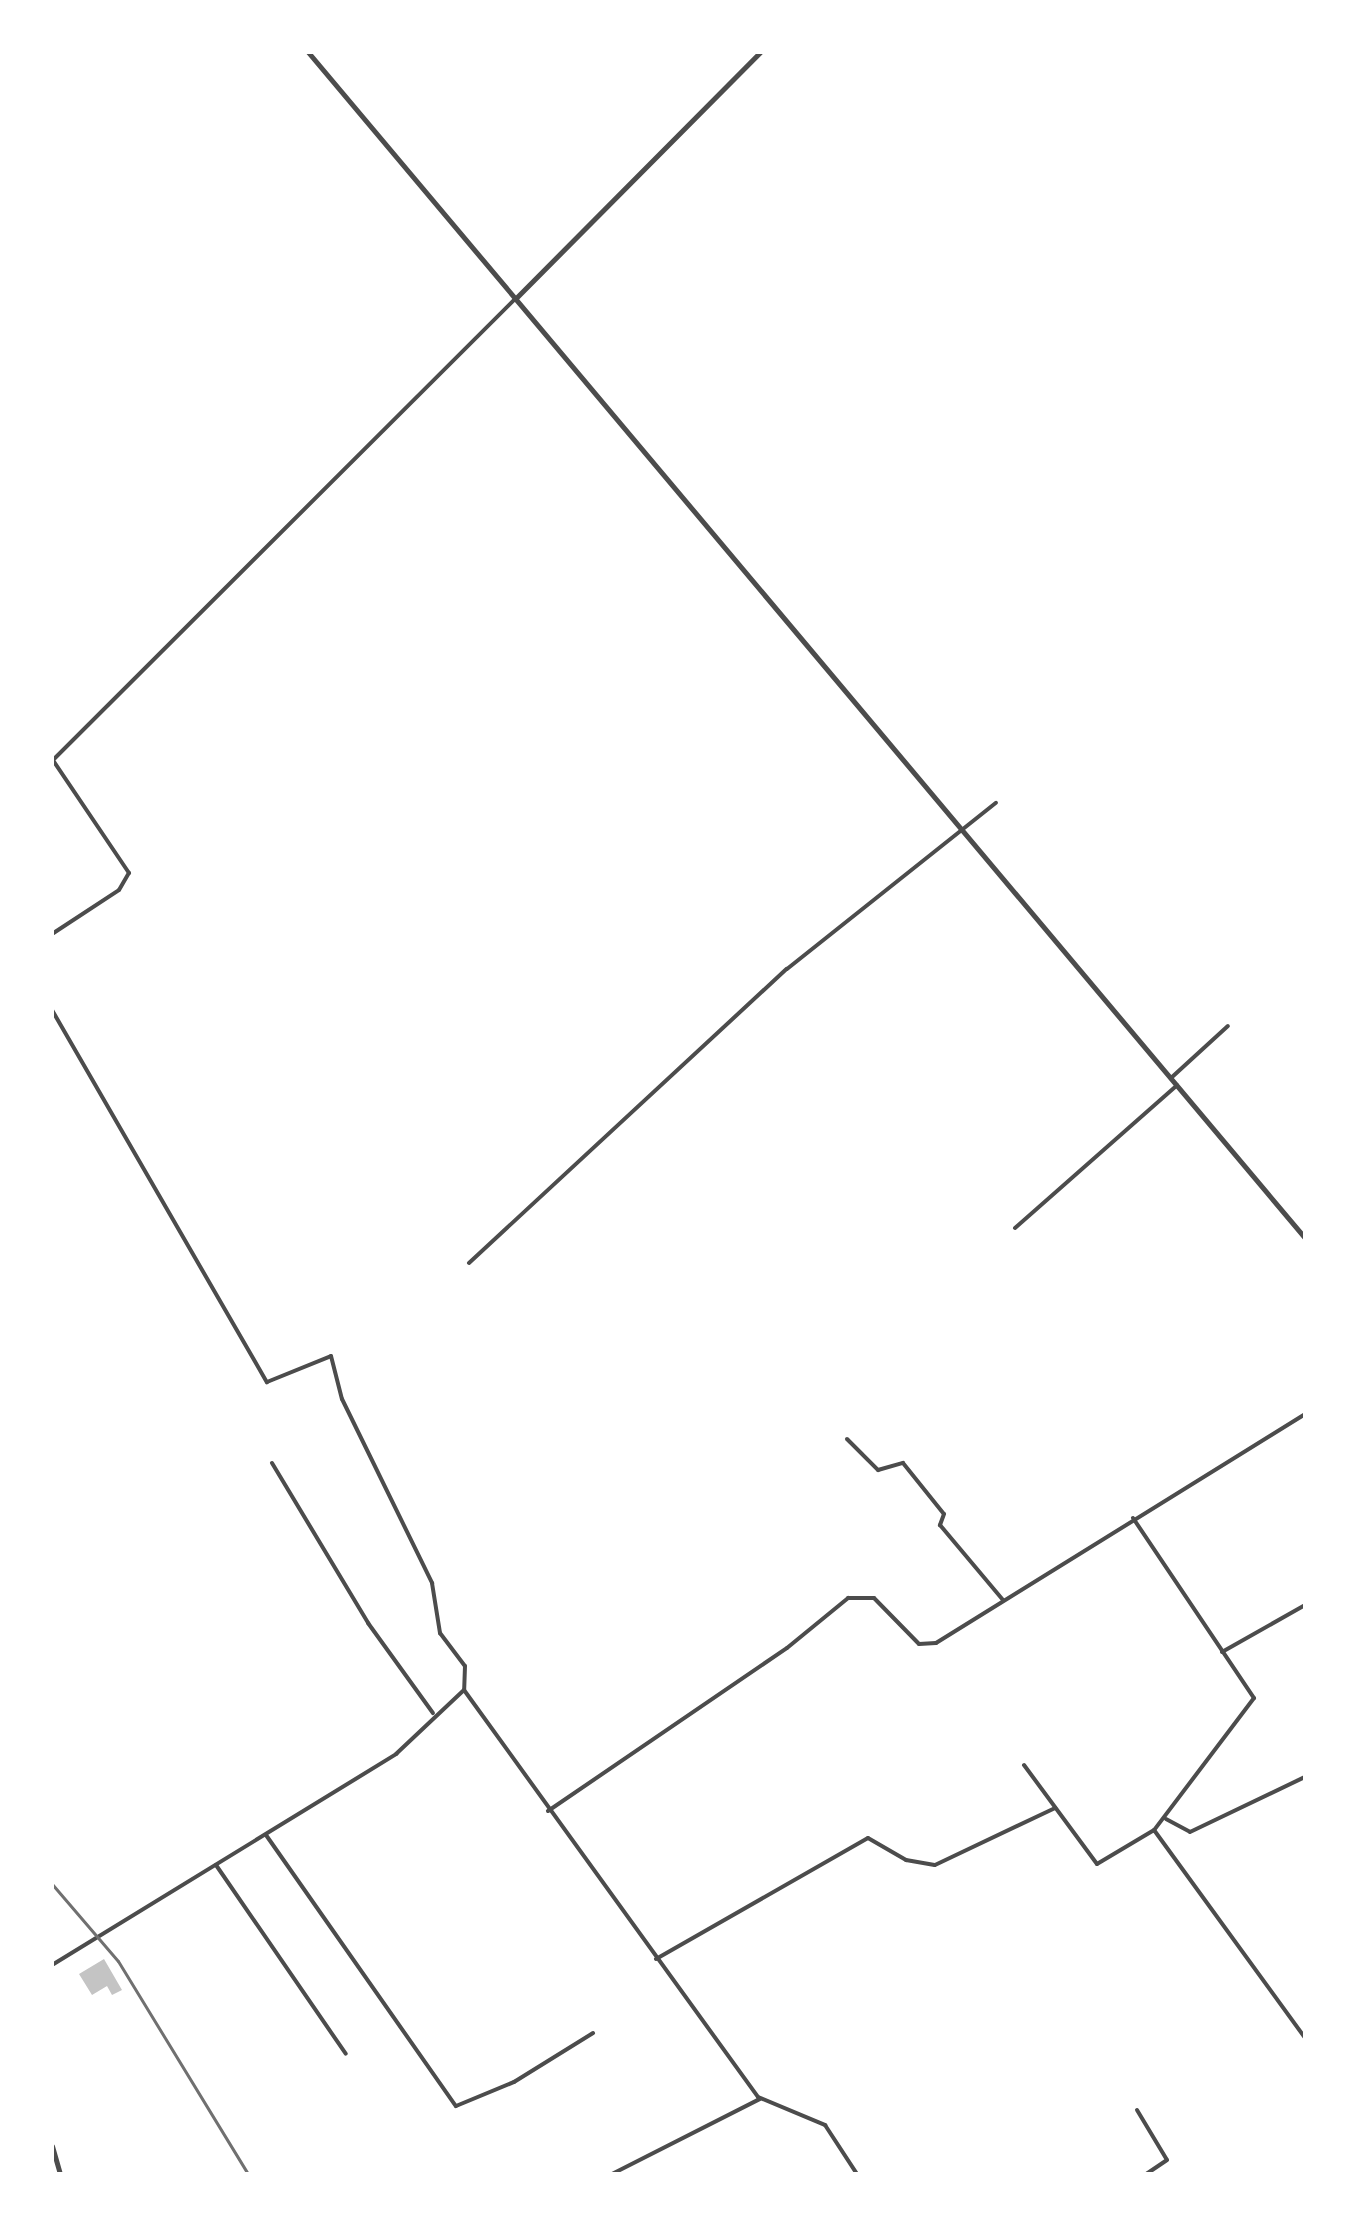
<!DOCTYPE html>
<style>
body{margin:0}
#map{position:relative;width:1357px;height:2226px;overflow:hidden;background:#fff;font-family:"Work Sans",sans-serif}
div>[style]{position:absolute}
.building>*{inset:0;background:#c4c4c4}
.minor>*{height:4px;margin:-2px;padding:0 2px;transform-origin:2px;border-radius:2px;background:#4c4c4c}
.tertiary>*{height:5px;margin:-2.5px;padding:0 2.5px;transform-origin:2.5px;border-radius:2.5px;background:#4c4c4c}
.rail>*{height:3px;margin:-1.5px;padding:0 1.5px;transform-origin:1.5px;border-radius:1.5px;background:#707070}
span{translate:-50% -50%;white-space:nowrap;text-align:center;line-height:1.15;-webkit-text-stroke:6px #fff;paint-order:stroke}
.frame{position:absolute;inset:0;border:54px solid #fff;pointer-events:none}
</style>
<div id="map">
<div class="building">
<i style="clip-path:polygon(104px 1959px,122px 1990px,112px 1995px,107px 1986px,92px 1995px,79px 1974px)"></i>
</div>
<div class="minor">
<i style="left:52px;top:761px;width:655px;rotate:-44.94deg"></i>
<i style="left:52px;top:934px;width:80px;rotate:-33.3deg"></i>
<i style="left:119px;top:890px;width:20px;rotate:-60deg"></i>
<i style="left:129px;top:873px;width:134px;rotate:-124deg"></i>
<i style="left:52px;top:1010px;width:430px;rotate:60deg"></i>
<i style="left:267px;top:1382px;width:69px;rotate:-22.1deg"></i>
<i style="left:331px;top:1356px;width:44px;rotate:75.7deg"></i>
<i style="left:342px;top:1399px;width:205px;rotate:63.9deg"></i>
<i style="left:432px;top:1583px;width:51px;rotate:80.9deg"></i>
<i style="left:440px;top:1633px;width:41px;rotate:52.9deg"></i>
<i style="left:465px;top:1666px;width:24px;rotate:92deg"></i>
<i style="left:1171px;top:1078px;width:77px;rotate:-42.4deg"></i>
<i style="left:1015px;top:1228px;width:216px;rotate:-41.4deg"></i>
<i style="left:469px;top:1263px;width:433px;rotate:-42.8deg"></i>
<i style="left:787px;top:969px;width:267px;rotate:-38.5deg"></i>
<i style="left:847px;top:1439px;width:44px;rotate:45deg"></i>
<i style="left:878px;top:1470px;width:26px;rotate:-16deg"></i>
<i style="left:903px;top:1463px;width:65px;rotate:51.2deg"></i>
<i style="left:944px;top:1514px;width:12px;rotate:110deg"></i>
<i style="left:940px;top:1525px;width:98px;rotate:50deg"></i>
<i style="left:272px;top:1463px;width:187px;rotate:59deg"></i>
<i style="left:368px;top:1623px;width:111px;rotate:54.2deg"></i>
<i style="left:1133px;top:1518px;width:217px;rotate:56.1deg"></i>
<i style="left:1254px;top:1698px;width:166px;rotate:127.1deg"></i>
<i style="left:1154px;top:1830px;width:257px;rotate:54deg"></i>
<i style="left:1222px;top:1652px;width:95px;rotate:-29.5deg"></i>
<i style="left:464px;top:1690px;width:502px;rotate:54.16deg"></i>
<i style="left:758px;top:2097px;width:73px;rotate:22.7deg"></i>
<i style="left:825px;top:2125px;width:59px;rotate:56.9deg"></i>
<i style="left:1024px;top:1765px;width:123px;rotate:53.6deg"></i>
<i style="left:1097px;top:1864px;width:66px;rotate:-30.8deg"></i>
<i style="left:548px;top:1811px;width:289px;rotate:-34.3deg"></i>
<i style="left:787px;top:1648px;width:79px;rotate:-39.3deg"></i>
<i style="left:848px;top:1598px;width:26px"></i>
<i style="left:874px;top:1598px;width:64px;rotate:45.6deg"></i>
<i style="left:919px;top:1644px;width:17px;rotate:-3deg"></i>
<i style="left:936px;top:1643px;width:434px;rotate:-31.8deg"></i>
<i style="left:1166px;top:1819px;width:27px;rotate:28deg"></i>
<i style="left:1190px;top:1832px;width:127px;rotate:-25.6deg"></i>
<i style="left:266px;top:1835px;width:331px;rotate:55deg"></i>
<i style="left:456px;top:2106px;width:63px;rotate:-22.5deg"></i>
<i style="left:514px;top:2082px;width:93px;rotate:-31.8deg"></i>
<i style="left:216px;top:1865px;width:229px;rotate:55.5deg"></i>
<i style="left:656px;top:1959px;width:244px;rotate:-29.7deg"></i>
<i style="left:868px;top:1838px;width:44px;rotate:30.1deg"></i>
<i style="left:906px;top:1860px;width:29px;rotate:10deg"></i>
<i style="left:935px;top:1865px;width:133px;rotate:-25.4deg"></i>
<i style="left:52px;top:1965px;width:404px;rotate:-31.5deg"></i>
<i style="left:396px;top:1754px;width:93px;rotate:-43.3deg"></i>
<i style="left:1137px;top:2110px;width:58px;rotate:59deg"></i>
<i style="left:1167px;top:2160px;width:25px;rotate:146deg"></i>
<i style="left:612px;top:2174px;width:166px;rotate:-26.9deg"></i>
</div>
<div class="tertiary">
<i style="left:308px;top:52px;width:1549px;rotate:49.95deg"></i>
<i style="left:516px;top:298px;width:346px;rotate:-45.2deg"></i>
<i style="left:52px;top:2146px;width:29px;rotate:74deg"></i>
</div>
<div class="rail">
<i style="left:52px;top:1884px;width:101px;rotate:49.4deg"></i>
<i style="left:118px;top:1961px;width:250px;rotate:58.6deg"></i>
</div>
<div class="frame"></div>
</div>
